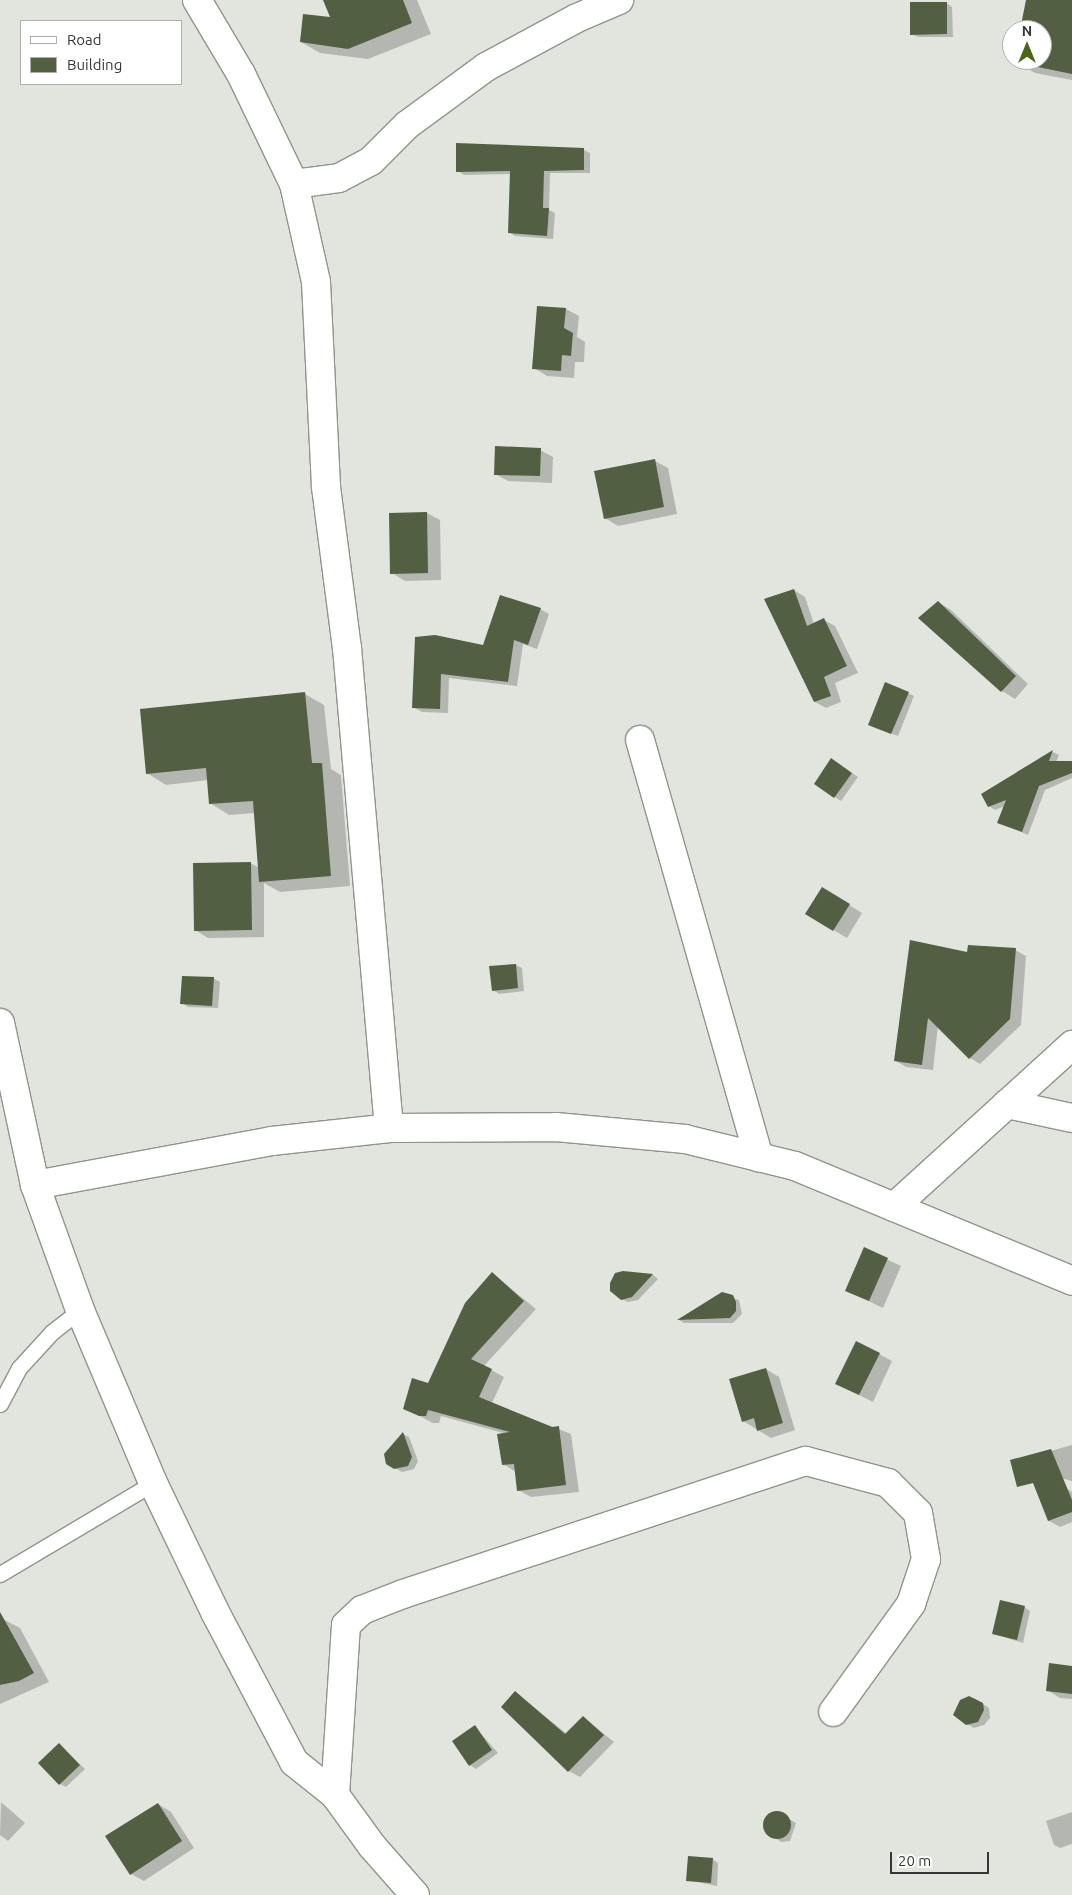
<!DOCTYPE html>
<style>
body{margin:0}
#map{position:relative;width:1072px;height:1895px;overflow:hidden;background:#e2e5de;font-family:Ubuntu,sans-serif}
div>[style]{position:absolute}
.shadow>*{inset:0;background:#0003}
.building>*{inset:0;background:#525f43}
.round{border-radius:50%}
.roads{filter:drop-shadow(1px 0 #91948d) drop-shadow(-1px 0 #91948d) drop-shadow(0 1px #91948d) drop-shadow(0 -1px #91948d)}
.lane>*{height:15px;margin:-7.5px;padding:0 7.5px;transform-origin:7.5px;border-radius:7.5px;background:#fff}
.street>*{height:28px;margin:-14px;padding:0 14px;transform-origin:14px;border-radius:14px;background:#fff}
.primary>*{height:28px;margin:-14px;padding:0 14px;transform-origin:14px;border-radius:14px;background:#fff}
span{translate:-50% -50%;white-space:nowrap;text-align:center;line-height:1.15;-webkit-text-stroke:5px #fff;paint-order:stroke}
.legend{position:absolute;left:20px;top:20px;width:162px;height:65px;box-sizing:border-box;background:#fff;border:1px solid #afafae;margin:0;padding:6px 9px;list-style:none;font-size:15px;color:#363734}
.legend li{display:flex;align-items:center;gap:10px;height:25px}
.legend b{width:25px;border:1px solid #afafae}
.north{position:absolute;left:1002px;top:20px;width:50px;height:50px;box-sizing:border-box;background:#fff;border:1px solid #afafae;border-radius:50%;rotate:0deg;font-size:14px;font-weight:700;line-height:20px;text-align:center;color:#363734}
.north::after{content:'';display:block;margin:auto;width:18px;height:22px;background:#4a6619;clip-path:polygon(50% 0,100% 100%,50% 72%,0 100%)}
.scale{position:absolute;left:890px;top:1852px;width:99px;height:22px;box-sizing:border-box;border:2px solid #363734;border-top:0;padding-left:6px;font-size:15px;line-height:18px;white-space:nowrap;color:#363734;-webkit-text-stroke:4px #fff;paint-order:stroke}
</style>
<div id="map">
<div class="shadow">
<i style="clip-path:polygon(324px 0,417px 0,431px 34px,368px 59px,320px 53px,301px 42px,332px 19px)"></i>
<i style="clip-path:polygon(1028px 0,1072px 0,1072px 80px,1035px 73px,1016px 62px,1042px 60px,1042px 30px,1022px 30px)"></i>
<i style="clip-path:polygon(946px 3px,952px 7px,953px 37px,918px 37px,911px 34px)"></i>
<i style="clip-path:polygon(584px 150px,590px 153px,590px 173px,550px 173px,549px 210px,555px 213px,553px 239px,515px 236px,509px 232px,511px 174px,464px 175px,458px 171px)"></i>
<i style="clip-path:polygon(566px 309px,579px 316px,577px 337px,585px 342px,584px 362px,575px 362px,574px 378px,547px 376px,534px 368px)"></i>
<i style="clip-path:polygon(540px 450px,553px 457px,552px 483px,508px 481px,495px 474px)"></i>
<i style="clip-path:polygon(655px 461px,668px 468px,677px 514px,618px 526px,605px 518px)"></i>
<i style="clip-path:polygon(427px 513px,440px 520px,441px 580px,405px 581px,392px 573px)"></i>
<i style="clip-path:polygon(794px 590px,805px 597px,814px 624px,824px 620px,835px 626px,858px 673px,835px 683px,841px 702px,826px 708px,815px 702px,766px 598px)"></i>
<i style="clip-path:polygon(938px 602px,951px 610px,1028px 684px,1015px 699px,1002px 691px,920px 618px)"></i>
<i style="clip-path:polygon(540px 609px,549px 614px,537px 649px,523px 644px,517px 686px,449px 678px,448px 713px,422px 712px,413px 707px,416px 638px,484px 646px)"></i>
<i style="clip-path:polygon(908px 693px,914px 696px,898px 736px,876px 728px)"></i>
<i style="clip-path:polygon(305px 694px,324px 705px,331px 769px,341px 775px,350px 886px,280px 892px,264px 883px,264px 937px,208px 938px,195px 930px,250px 863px,260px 868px,255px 813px,229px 815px,210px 803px,208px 780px,166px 785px,147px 773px)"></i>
<i style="clip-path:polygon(1053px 752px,1059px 755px,1056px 762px,1072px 762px,1072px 778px,1045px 790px,1028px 835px,998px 822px,1005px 806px,995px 810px,989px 806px,983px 795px)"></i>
<i style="clip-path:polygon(838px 764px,858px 777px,841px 801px,815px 784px)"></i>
<i style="clip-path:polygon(835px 896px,862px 913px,847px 938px,806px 914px)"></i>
<i style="clip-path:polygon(1015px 950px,1026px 956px,1021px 1025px,980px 1064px,970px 1058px,938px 1026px,933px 1070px,906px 1067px,896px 1061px,969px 953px)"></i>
<i style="clip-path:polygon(516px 965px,522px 968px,524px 991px,499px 994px,493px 990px)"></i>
<i style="clip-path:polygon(213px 978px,220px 982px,218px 1008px,188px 1007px,182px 1003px)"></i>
<i style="clip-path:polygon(865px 1249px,901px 1266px,883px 1308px,847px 1291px)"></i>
<i style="clip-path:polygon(493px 1274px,536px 1309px,484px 1366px,504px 1377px,492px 1403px,571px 1434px,579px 1492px,531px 1497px,518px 1490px,516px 1472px,503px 1464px,507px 1434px,441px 1416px,439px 1423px,433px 1423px,404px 1408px,429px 1384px)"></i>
<i style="clip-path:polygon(616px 1274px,653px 1275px,658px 1279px,638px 1300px,628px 1302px,621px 1299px)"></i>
<i style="clip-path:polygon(717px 1295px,739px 1300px,742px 1314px,733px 1323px,684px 1323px,679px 1320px)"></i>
<i style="clip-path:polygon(879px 1354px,892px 1361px,873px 1402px,837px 1384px)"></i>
<i style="clip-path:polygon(766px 1369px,779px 1377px,795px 1430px,771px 1438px,743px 1421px)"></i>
<i style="clip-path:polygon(403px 1434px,409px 1437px,418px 1461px,414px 1469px,402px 1472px,395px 1468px)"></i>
<i style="clip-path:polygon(1072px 1445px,1072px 1481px,1045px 1474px,1072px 1492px,1072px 1522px,1060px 1527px,1049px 1521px,1029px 1469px,1012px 1462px)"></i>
<i style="clip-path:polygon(1024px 1607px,1030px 1611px,1023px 1643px,994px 1634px)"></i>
<i style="clip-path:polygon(3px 1619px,20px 1628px,49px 1682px,0 1704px,0 1621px)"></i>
<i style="clip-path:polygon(1072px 1667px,1072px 1699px,1060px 1698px,1047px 1690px)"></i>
<i style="clip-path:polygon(516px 1693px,567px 1734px,583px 1717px,614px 1742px,580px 1777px,569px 1771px)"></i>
<i style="clip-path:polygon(965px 1698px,974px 1698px,989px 1708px,990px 1718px,984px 1725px,974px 1728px,967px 1724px)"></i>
<i style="clip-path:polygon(475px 1727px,498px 1753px,476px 1769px,470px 1765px)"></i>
<i style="clip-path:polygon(59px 1745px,85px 1769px,66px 1787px,60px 1784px)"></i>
<i style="clip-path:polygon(1px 1802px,25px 1823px,8px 1841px,0 1835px)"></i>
<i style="clip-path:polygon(158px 1804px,171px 1812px,194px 1848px,144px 1881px,131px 1874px)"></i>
<i style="clip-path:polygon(776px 1812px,796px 1823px,790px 1841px,781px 1842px,765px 1830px,766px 1819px)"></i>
<i style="clip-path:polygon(1072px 1812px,1072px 1844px,1060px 1848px,1054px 1845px,1046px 1821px)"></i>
<i style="clip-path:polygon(712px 1859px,718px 1863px,717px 1886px,687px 1880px)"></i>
</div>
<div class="building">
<i style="clip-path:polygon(323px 0,403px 0,412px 23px,348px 49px,300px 42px,303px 14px,330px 17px)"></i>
<i style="clip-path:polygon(1026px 0,1072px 0,1072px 74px,1014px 62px,1042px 60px,1042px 30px,1020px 30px)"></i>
<i style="clip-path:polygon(910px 2px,947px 2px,947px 34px,910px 35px)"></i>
<i style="clip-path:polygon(456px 143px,584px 148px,584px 170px,544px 171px,543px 208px,549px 208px,547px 236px,508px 233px,510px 171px,456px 172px)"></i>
<i style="clip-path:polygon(537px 306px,566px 308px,564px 328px,573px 333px,571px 356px,562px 355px,561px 371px,532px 369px)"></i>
<i style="clip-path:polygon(495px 446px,541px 448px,540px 476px,494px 475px)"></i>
<i style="clip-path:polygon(655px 459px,664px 507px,604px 519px,594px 471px)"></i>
<i style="clip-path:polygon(427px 512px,428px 573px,390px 574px,389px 513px)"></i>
<i style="clip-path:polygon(794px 589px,807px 626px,824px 618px,847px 666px,824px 677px,831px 696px,814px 702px,764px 599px)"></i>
<i style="clip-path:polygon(500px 595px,541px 608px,528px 645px,514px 640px,508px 682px,441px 674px,440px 709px,412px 708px,415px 637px,435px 635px,483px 645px)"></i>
<i style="clip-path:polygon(938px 601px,1016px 676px,1001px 692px,918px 618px)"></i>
<i style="clip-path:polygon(885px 682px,909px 692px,891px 734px,868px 725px)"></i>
<i style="clip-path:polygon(305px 692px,312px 763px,322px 763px,331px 876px,259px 882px,253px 801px,209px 804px,206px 768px,146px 774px,140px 709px)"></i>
<i style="clip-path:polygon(1053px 750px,1049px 761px,1072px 761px,1072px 773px,1039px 786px,1022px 832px,997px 823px,1006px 800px,988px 807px,981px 794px)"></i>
<i style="clip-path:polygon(831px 758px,852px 773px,834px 798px,814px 784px)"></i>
<i style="clip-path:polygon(251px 862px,252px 930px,194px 931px,193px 863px)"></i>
<i style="clip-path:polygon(822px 887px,850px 904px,833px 931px,805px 914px)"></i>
<i style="clip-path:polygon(910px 940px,967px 952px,968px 945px,1016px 948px,1010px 1019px,969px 1059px,928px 1018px,922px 1065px,894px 1061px)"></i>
<i style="clip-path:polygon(516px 964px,518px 988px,492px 991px,489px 966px)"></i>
<i style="clip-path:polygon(182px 976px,214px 977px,212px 1006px,180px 1004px)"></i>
<i style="clip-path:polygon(864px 1247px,888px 1258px,869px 1301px,845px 1291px)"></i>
<i style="clip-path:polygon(623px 1271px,653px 1274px,632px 1297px,621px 1300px,610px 1291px,610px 1283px,615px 1273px)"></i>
<i style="clip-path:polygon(492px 1272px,524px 1301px,471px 1359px,492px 1369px,479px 1397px,552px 1427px,559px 1426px,566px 1485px,517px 1491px,514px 1464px,502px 1465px,497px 1434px,510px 1432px,428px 1410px,426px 1416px,419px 1416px,403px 1409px,412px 1378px,428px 1383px,465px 1303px)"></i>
<i style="clip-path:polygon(722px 1292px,733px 1295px,736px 1302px,736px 1311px,730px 1318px,677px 1320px)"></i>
<i style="clip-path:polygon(856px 1341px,880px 1353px,859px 1395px,835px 1384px)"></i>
<i style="clip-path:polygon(766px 1368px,783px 1423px,757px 1431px,754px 1418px,742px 1422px,729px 1379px)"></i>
<i style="clip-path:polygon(403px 1432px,412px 1457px,408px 1466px,394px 1469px,386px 1464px,384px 1454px)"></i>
<i style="clip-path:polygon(1051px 1449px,1072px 1500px,1072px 1512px,1048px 1521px,1033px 1483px,1017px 1487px,1010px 1460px)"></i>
<i style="clip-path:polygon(1000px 1600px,1025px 1606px,1017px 1640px,992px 1634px)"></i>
<i style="clip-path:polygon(0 1612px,34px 1673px,19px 1681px,0 1685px)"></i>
<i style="clip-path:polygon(1049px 1663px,1072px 1666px,1072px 1694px,1046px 1691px)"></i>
<i style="clip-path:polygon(515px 1691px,565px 1734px,583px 1716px,604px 1735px,568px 1772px,501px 1707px)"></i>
<i style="clip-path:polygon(969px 1696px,983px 1703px,984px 1710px,978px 1722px,966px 1725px,953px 1715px,960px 1700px)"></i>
<i style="clip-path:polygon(475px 1725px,492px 1750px,469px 1766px,452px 1741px)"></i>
<i style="clip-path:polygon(59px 1743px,80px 1765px,59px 1785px,38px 1763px)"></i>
<i style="clip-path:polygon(158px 1803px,182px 1841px,130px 1875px,105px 1836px)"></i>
<i class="round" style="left:763px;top:1811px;width:28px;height:28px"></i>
<i style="clip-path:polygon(688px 1856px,713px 1858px,711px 1883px,686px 1881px)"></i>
</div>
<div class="roads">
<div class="lane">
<i style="left:0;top:1404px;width:41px;rotate:-62.2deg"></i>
<i style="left:19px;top:1368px;width:49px;rotate:-47.5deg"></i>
<i style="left:52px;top:1332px;width:36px;rotate:-38deg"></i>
<i style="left:0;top:1574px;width:178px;rotate:-30.7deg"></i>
</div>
<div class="street">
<i style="left:197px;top:0;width:86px;rotate:59.3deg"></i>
<i style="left:241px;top:74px;width:122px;rotate:64.3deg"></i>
<i style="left:294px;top:184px;width:100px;rotate:77.3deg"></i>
<i style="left:316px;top:282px;width:205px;rotate:87.2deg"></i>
<i style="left:326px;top:487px;width:162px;rotate:82.6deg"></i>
<i style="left:347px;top:648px;width:482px;rotate:85deg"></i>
<i style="left:294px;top:184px;width:45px;rotate:-7.6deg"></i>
<i style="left:339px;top:178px;width:36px;rotate:-28deg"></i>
<i style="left:371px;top:161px;width:51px;rotate:-45deg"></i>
<i style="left:407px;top:125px;width:98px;rotate:-36.3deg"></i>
<i style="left:486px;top:67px;width:103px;rotate:-28.3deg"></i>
<i style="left:577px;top:18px;width:46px;rotate:-23.2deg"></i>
<i style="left:640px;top:740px;width:434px;rotate:74.1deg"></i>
<i style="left:1007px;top:1104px;width:66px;rotate:12.2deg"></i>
<i style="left:35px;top:1185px;width:241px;rotate:-10.5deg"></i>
<i style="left:272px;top:1141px;width:118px;rotate:-6.3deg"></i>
<i style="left:389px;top:1128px;width:167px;rotate:-0.3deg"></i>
<i style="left:556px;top:1127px;width:130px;rotate:5.3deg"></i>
<i style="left:685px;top:1139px;width:113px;rotate:13.8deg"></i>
<i style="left:795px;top:1166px;width:300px;rotate:22.5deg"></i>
<i style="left:894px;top:1207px;width:241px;rotate:-42.3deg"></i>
<i style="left:335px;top:1795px;width:170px;rotate:-86.3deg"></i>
<i style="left:346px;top:1625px;width:22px;rotate:-43deg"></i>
<i style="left:362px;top:1610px;width:44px;rotate:-21.3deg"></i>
<i style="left:403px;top:1594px;width:424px;rotate:-18.3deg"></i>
<i style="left:806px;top:1461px;width:85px;rotate:15deg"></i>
<i style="left:888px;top:1483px;width:42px;rotate:45deg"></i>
<i style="left:918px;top:1513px;width:47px;rotate:80.1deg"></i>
<i style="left:926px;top:1559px;width:47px;rotate:108.4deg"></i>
<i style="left:911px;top:1604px;width:133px;rotate:125.8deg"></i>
</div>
<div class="primary">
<i style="left:0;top:1023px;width:166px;rotate:77.8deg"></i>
<i style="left:35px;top:1185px;width:133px;rotate:70.2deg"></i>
<i style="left:80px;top:1310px;width:188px;rotate:67.1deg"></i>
<i style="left:153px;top:1483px;width:143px;rotate:64.3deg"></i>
<i style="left:215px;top:1612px;width:170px;rotate:62.2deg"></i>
<i style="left:294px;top:1762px;width:53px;rotate:38.8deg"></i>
<i style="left:335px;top:1795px;width:63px;rotate:54deg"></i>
<i style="left:372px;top:1846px;width:65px;rotate:48.7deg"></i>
</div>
</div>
<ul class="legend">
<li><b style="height:6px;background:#fff"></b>Road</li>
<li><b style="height:14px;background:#525f43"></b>Building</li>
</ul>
<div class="north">N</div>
<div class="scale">20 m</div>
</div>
